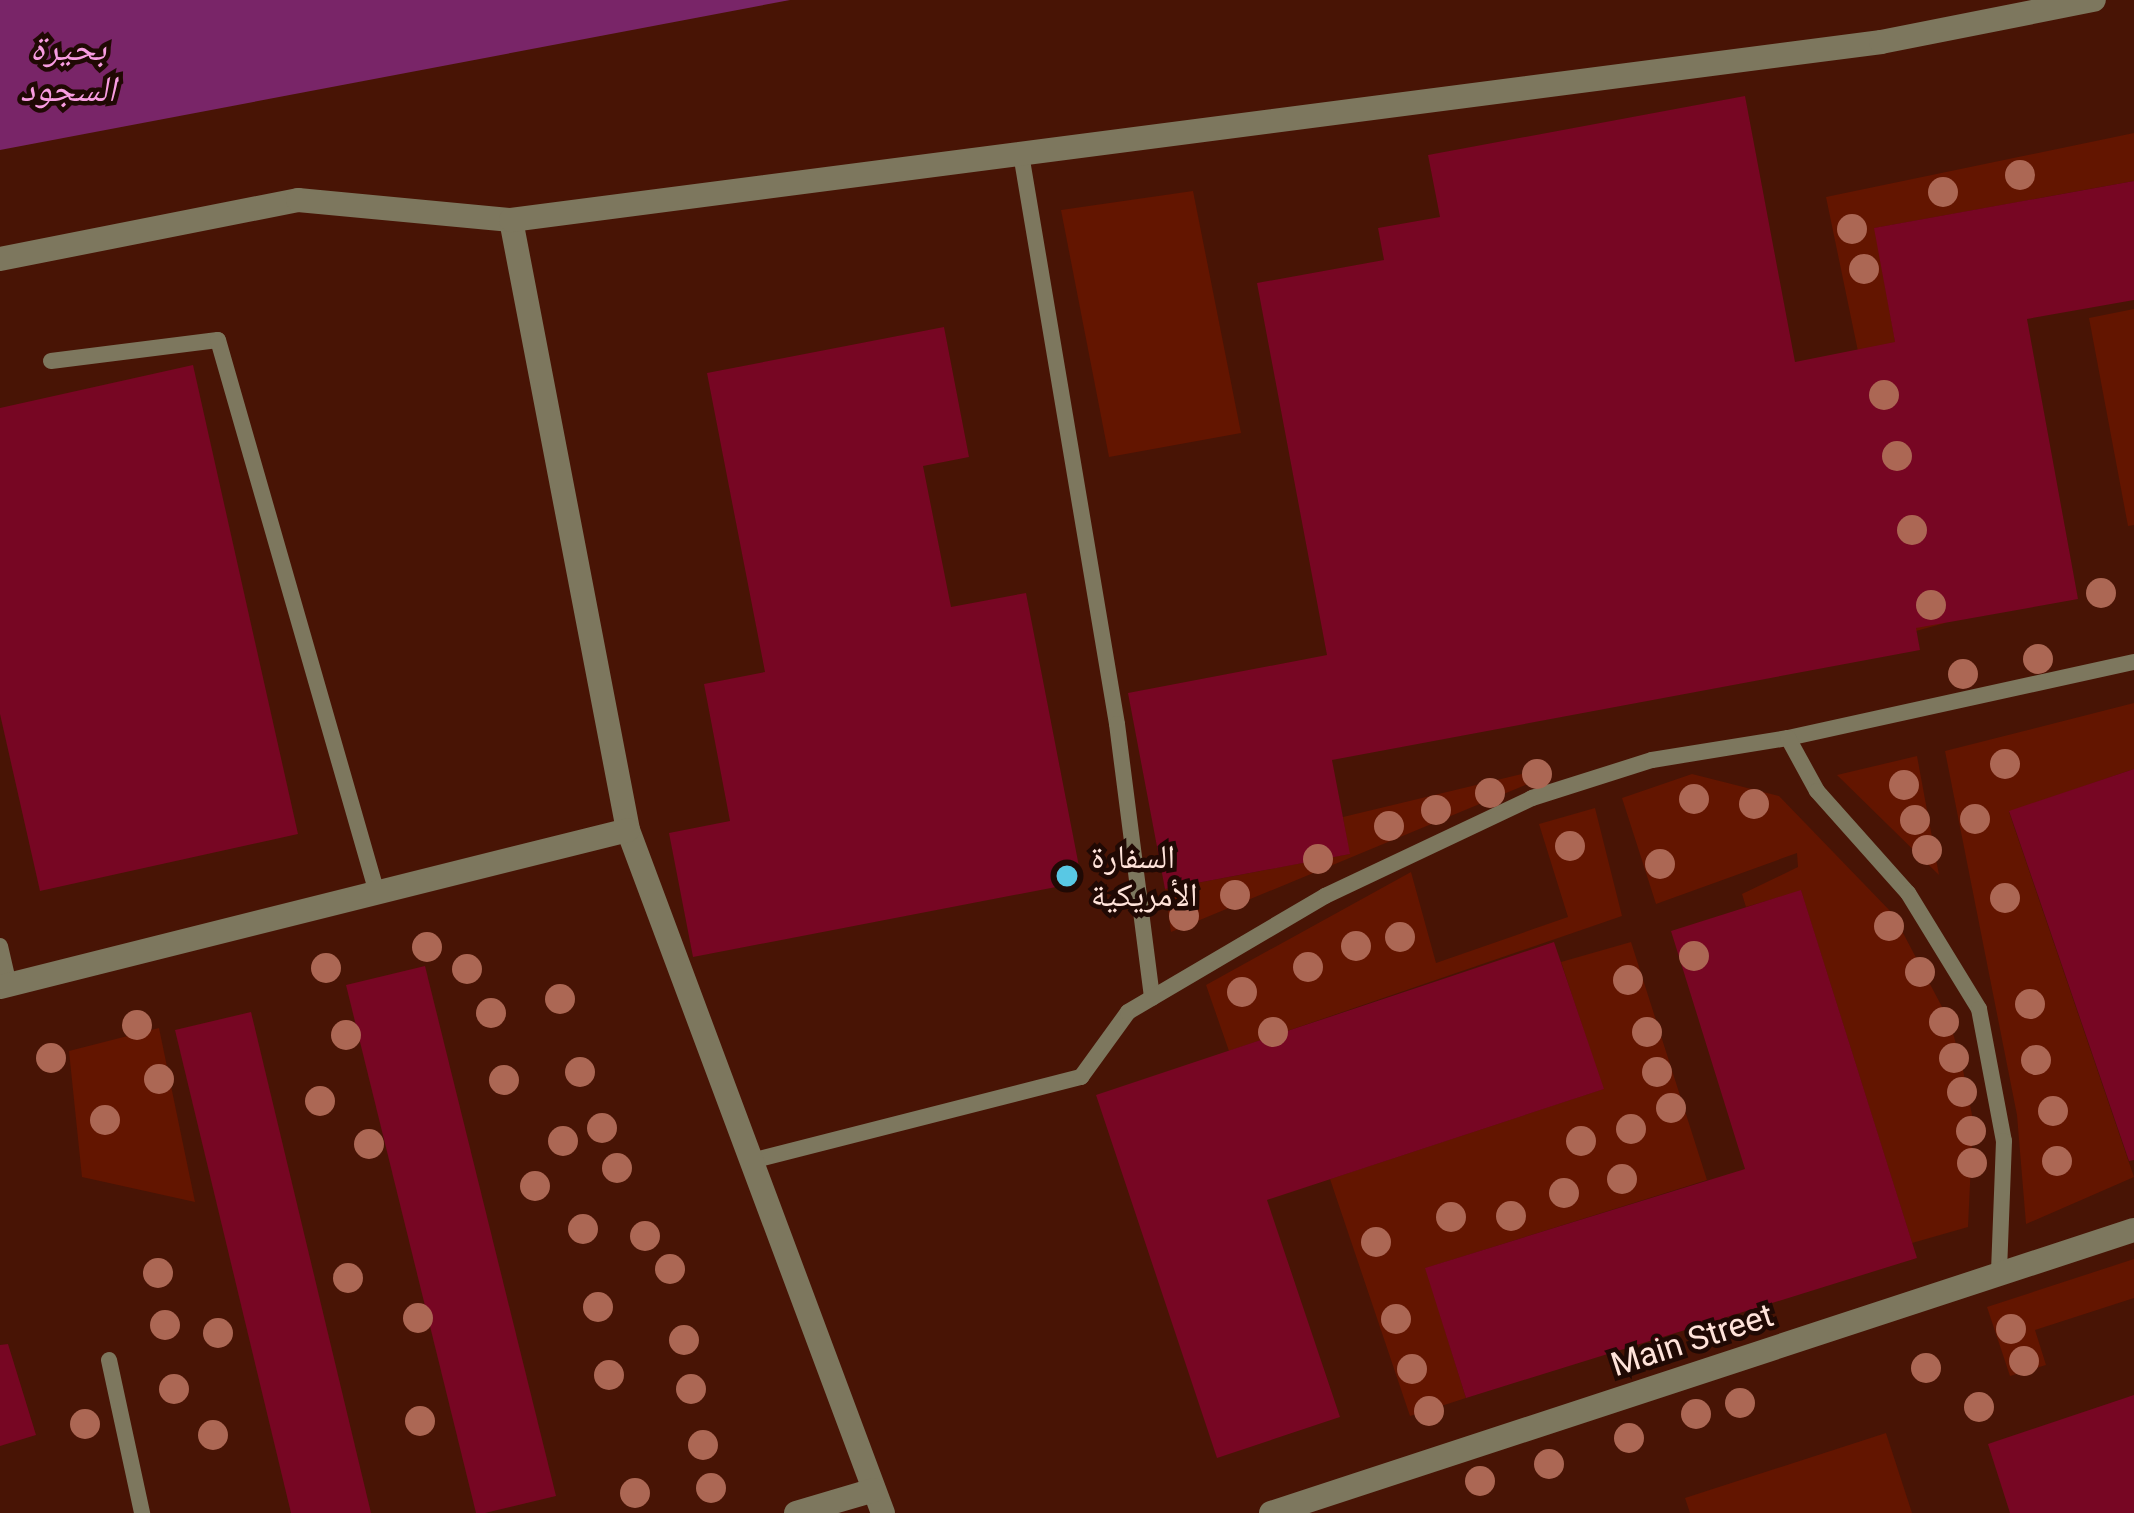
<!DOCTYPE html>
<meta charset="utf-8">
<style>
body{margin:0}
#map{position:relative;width:2134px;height:1513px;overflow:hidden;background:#481405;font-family:Roboto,"Noto Naskh Arabic",sans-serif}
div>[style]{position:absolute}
.green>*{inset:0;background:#631500}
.water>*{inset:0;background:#792568}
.building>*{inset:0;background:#770623}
.lane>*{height:16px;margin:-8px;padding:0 8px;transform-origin:8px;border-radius:8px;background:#7d775e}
.street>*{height:24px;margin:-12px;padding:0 12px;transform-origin:12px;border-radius:12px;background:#7d775e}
.trees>*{width:30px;height:30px;margin:-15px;border-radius:50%;background:#ac6754}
.dots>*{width:33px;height:33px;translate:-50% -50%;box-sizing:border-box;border:6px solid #200904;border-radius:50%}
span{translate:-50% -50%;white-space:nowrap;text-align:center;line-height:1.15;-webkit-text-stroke:9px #200904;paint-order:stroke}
.poi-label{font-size:33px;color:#ffe3da}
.left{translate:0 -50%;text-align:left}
.street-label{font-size:33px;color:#ffe3da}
.water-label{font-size:36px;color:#f89de1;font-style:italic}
</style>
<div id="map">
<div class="green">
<i style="clip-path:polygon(2134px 133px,2134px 181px,1875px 228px,1945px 623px,1916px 631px,1826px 197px)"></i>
<i style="clip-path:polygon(1193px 191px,1241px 433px,1109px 457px,1061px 210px)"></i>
<i style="clip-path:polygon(2134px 309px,2134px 525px,2128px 526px,2089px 318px)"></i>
<i style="clip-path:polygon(2134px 703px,2134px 769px,2009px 812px,2134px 1177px,2026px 1224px,2017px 1115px,1945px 751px)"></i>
<i style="clip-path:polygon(1917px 756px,1939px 875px,1837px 775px)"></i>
<i style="clip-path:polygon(1539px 770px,1540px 779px,1171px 932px,1165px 889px,1349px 854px,1343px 817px)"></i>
<i style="clip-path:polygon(1692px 774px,1779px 796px,1893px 914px,1950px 1022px,1963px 1070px,1973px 1120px,1968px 1227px,1912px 1243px,1801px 891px,1746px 907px,1742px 894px,1798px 867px,1797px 853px,1656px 904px,1622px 798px)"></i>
<i style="clip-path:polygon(1595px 808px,1622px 916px,1229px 1051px,1206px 985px,1411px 872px,1436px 963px,1568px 917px,1539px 824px)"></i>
<i style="clip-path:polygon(1631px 942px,1707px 1180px,1426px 1268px,1466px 1398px,1410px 1416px,1330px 1179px,1603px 1089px,1561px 962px)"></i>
<i style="clip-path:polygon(159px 1028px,195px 1202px,82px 1177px,69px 1051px)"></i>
<i style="clip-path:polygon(2134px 1259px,2134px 1298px,2035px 1330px,2046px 1365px,2010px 1376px,1987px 1307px)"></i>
<i style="clip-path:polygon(1886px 1433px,1912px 1513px,1690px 1513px,1685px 1498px)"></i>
</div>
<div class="water">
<i style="clip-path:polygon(0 0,790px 0,0 150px)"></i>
</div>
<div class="building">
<i style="clip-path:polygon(1745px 96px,1795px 362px,1895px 342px,1874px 228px,2134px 181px,2134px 300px,2027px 319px,2078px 599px,1916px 628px,1920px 650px,1332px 760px,1350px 854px,1165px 889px,1128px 693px,1327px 655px,1257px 283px,1384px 260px,1378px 228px,1440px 217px,1428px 155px)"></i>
<i style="clip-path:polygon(944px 327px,969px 457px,923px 466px,951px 607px,1026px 593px,1082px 882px,693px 957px,669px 833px,730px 821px,704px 684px,765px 672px,707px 373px)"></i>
<i style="clip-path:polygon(193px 365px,298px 834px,40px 891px,0 714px,0 408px)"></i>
<i style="clip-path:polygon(2134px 769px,2134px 1160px,2129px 1161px,2009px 811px)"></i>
<i style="clip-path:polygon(1801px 890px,1917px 1258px,1466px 1398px,1425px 1268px,1745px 1169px,1671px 931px)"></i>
<i style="clip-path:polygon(1554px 942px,1604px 1089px,1267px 1200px,1340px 1417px,1217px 1458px,1096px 1095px)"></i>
<i style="clip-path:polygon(425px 966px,556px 1496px,485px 1513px,476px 1513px,346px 985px)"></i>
<i style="clip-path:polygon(251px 1012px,371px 1513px,291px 1513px,175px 1030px)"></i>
<i style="clip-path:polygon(8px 1344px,36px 1435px,0 1446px,0 1345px)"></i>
<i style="clip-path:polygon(2134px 1395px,2134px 1513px,2010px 1513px,1988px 1444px)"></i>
</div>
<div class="lane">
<i style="left:1021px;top:154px;width:578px;rotate:80.44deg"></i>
<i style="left:1117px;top:724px;width:276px;rotate:82.7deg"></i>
<i style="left:51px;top:361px;width:168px;rotate:-7.2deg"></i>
<i style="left:218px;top:340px;width:575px;rotate:73.96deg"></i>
<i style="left:1788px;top:738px;width:354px;rotate:-12.4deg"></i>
<i style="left:0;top:946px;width:39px;rotate:77deg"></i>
<i style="left:751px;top:1161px;width:341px;rotate:-14.3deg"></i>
<i style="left:1081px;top:1077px;width:80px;rotate:-54.1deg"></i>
<i style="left:1128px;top:1012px;width:229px;rotate:-30.5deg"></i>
<i style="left:1325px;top:896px;width:229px;rotate:-25.3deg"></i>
<i style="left:1532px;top:798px;width:126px;rotate:-17.6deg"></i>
<i style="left:1652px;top:760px;width:138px;rotate:-9.2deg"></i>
<i style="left:1788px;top:738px;width:60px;rotate:61.3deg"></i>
<i style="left:1817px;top:791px;width:137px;rotate:48.3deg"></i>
<i style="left:1908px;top:893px;width:136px;rotate:58.5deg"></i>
<i style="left:1979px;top:1009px;width:134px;rotate:79.3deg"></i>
<i style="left:2004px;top:1141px;width:133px;rotate:92.2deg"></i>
<i style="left:109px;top:1360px;width:157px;rotate:77.8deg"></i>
</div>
<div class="street">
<i style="left:511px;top:220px;width:621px;rotate:79.14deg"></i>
<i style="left:628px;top:830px;width:729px;rotate:69.53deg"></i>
<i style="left:0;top:259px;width:304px;rotate:-11.2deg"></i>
<i style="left:298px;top:200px;width:214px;rotate:5.4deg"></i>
<i style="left:511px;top:220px;width:1382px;rotate:-7.4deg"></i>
<i style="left:1881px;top:42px;width:217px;rotate:-11.2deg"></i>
<i style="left:0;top:987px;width:647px;rotate:-14.04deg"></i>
<i style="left:796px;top:1513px;width:81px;rotate:-16.4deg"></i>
<i style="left:1271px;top:1513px;width:908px;rotate:-18.16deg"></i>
</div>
<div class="trees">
<i style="left:2020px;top:175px"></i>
<i style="left:1943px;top:192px"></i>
<i style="left:1852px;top:229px"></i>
<i style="left:1864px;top:269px"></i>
<i style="left:1884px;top:395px"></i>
<i style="left:1897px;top:456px"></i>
<i style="left:1912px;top:530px"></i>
<i style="left:2101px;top:593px"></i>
<i style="left:1931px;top:605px"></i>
<i style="left:2038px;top:659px"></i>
<i style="left:1963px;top:674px"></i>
<i style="left:2005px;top:764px"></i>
<i style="left:1537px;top:774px"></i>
<i style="left:1904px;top:785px"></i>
<i style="left:1490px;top:793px"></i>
<i style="left:1694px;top:799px"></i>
<i style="left:1754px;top:804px"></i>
<i style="left:1436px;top:810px"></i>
<i style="left:1975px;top:819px"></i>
<i style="left:1915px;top:820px"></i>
<i style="left:1389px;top:826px"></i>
<i style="left:1570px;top:846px"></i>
<i style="left:1927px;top:850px"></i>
<i style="left:1318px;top:859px"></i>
<i style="left:1660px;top:864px"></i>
<i style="left:1235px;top:895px"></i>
<i style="left:2005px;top:898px"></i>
<i style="left:1184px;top:916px"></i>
<i style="left:1889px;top:926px"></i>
<i style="left:1400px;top:937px"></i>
<i style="left:1356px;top:946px"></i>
<i style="left:427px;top:947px"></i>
<i style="left:1694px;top:956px"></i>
<i style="left:1308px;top:967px"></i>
<i style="left:326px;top:968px"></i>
<i style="left:467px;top:969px"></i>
<i style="left:1920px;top:972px"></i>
<i style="left:1628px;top:980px"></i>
<i style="left:1242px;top:992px"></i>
<i style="left:560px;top:999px"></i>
<i style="left:2030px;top:1004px"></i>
<i style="left:491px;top:1013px"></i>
<i style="left:1944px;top:1022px"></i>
<i style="left:137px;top:1025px"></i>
<i style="left:1273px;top:1032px"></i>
<i style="left:1647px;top:1032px"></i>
<i style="left:346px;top:1035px"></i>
<i style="left:51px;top:1058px"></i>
<i style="left:1954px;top:1058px"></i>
<i style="left:2036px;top:1060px"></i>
<i style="left:580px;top:1072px"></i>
<i style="left:1657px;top:1072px"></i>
<i style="left:159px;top:1079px"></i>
<i style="left:504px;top:1080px"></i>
<i style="left:1962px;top:1092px"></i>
<i style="left:320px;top:1101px"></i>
<i style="left:1671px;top:1108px"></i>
<i style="left:2053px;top:1111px"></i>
<i style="left:105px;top:1120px"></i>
<i style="left:602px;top:1128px"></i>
<i style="left:1631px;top:1129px"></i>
<i style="left:1971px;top:1131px"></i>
<i style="left:563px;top:1141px"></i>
<i style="left:1581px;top:1141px"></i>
<i style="left:369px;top:1144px"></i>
<i style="left:2057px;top:1161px"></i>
<i style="left:1972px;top:1163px"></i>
<i style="left:617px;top:1168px"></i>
<i style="left:1622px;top:1179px"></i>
<i style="left:535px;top:1186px"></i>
<i style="left:1564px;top:1193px"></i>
<i style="left:1511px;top:1216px"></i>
<i style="left:1451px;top:1217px"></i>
<i style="left:583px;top:1229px"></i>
<i style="left:645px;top:1236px"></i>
<i style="left:1376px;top:1242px"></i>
<i style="left:670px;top:1269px"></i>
<i style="left:158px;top:1273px"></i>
<i style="left:348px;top:1278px"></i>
<i style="left:598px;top:1307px"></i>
<i style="left:418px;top:1318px"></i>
<i style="left:1396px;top:1319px"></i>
<i style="left:165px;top:1325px"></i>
<i style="left:2011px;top:1329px"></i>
<i style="left:218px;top:1333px"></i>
<i style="left:684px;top:1340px"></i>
<i style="left:2024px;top:1361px"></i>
<i style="left:1926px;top:1368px"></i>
<i style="left:1412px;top:1369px"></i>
<i style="left:609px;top:1375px"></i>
<i style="left:174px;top:1389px"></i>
<i style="left:691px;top:1389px"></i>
<i style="left:1740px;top:1403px"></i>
<i style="left:1979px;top:1407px"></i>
<i style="left:1429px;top:1411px"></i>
<i style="left:1696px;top:1414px"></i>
<i style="left:420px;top:1421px"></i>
<i style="left:85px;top:1424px"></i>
<i style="left:213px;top:1435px"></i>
<i style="left:1629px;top:1438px"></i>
<i style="left:703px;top:1445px"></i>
<i style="left:1549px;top:1464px"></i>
<i style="left:1480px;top:1481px"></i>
<i style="left:711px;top:1488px"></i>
<i style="left:635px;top:1493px"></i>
</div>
<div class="dots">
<i style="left:1067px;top:876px;background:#59c8e4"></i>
</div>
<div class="poi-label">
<span class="left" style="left:1091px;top:876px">السفارة<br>الأمريكية</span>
</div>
<div class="street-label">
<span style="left:1692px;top:1340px;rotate:-18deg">Main Street</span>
</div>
<div class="water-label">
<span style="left:68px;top:69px">بحيرة<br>السجود</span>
</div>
</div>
